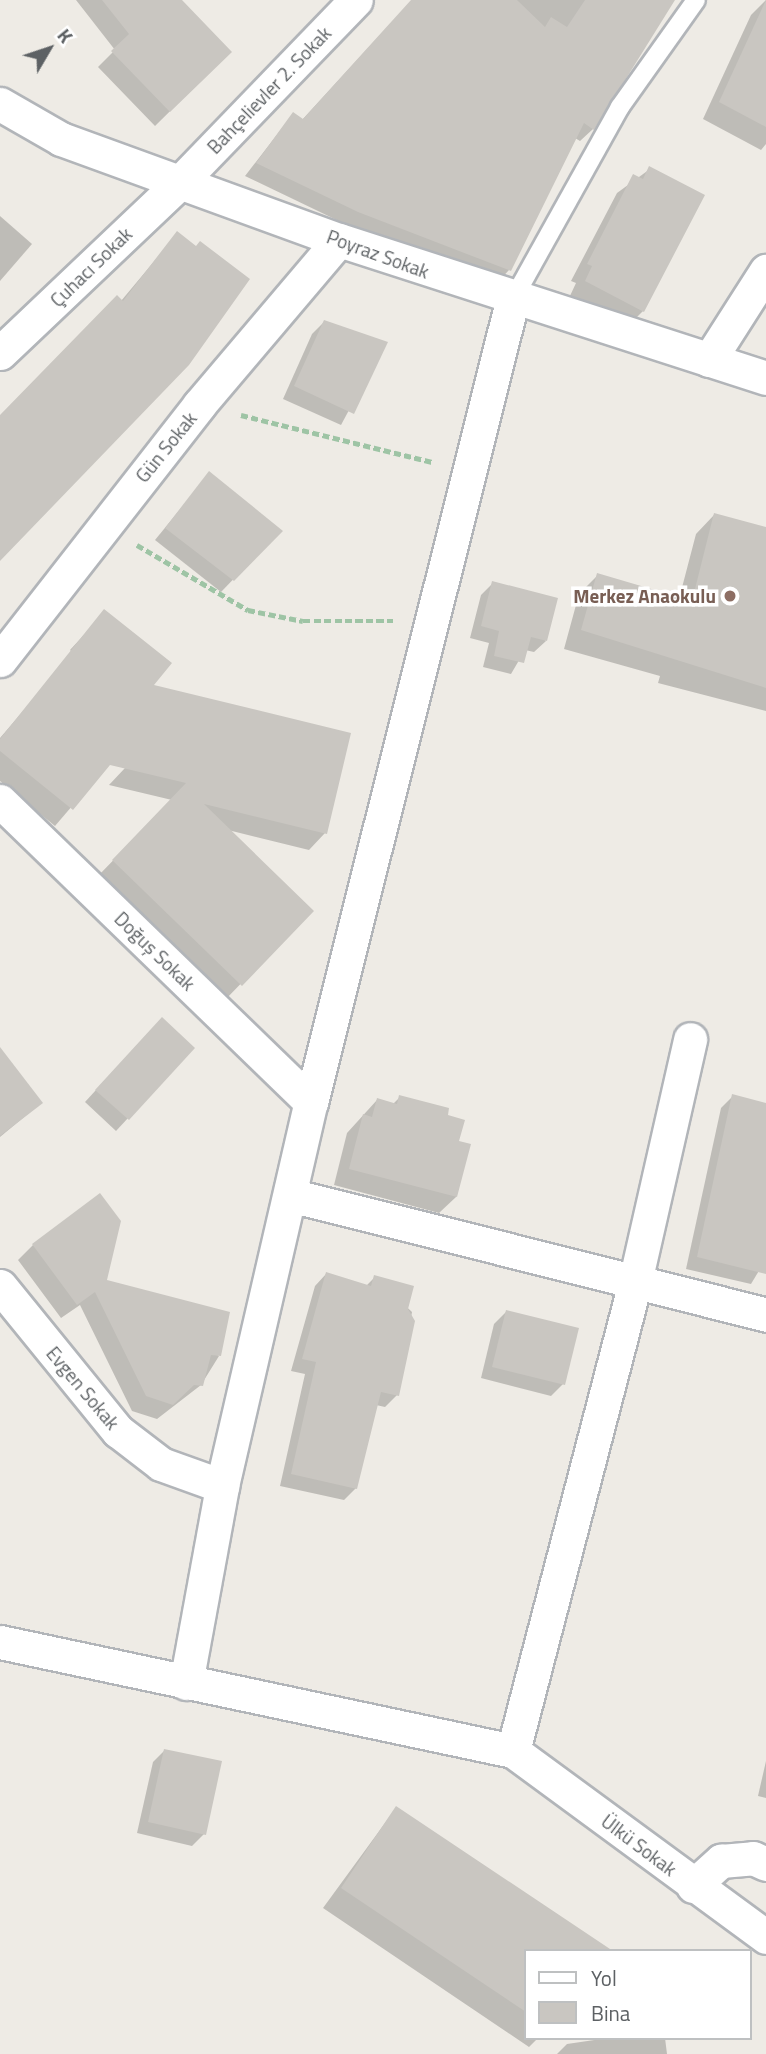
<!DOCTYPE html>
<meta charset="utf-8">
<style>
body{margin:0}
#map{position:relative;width:766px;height:2054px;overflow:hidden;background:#eeebe5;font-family:"Titillium Web",sans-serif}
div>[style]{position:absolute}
.shadow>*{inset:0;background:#0003}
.building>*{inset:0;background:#c9c6c1}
.path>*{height:4.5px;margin-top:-2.25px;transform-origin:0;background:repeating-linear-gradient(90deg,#9ec4a5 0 7px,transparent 0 10.5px)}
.roads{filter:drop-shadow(2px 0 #b2b5b9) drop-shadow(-2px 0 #b2b5b9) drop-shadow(0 2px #b2b5b9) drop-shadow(0 -2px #b2b5b9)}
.lane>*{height:18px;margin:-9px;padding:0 9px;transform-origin:9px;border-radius:9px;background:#fff}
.street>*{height:33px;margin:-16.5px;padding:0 16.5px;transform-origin:16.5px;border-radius:16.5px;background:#fff}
.dots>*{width:19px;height:19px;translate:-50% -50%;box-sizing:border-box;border:4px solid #fff;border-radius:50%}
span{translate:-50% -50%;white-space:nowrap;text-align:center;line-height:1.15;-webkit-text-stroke:7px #fff;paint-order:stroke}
.street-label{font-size:19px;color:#5d6164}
.education-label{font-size:19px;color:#785e54;font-weight:700}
.right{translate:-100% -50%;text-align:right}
.legend{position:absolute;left:524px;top:1949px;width:228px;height:91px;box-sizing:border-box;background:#fff;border:2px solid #bec0c1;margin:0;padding:9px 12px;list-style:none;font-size:21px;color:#5d6164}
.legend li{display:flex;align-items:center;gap:14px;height:35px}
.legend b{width:35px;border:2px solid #bec0c1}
.north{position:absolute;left:14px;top:14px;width:70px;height:70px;-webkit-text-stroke:5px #fff;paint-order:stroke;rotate:51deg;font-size:19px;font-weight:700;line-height:28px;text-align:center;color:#5d6164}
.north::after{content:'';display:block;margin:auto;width:24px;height:32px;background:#5d6164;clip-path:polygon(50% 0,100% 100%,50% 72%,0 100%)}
</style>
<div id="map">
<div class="shadow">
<i style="clip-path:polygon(76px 0,180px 0,230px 52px,155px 126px,98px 67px,115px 50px)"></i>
<i style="clip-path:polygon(428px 0,673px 0,593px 129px,580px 141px,575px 138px,509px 270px,497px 283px,345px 224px,245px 176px,293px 114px,302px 120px,392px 22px)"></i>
<i style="clip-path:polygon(766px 0,766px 144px,761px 150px,703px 119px,751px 15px)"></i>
<i style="clip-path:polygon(650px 169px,643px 311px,626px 328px,569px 298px,576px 283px,571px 281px,617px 193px)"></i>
<i style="clip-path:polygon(0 216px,32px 244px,0 281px)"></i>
<i style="clip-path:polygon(177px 234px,195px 248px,0 558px,0 418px,121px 301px)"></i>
<i style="clip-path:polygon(324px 322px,385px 343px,341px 425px,283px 399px,312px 334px)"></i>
<i style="clip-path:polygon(209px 474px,280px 531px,221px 592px,155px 540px)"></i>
<i style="clip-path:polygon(714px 515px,766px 529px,766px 711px,658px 683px,660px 676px,564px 649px,579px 594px,598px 575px,679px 599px,696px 534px)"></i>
<i style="clip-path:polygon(493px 583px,546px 641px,534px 652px,525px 650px,511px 674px,483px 667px,489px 643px,470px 638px,481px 595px)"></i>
<i style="clip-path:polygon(105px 612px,151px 686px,325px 833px,309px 850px,228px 830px,311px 911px,224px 1001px,97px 877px,172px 800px,109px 785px,157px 734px,70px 650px)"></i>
<i style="clip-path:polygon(48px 682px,120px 750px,55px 826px,0 781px,0 738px)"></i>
<i style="clip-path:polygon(150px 1031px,193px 1048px,116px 1131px,85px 1102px)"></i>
<i style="clip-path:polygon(0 1051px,41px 1103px,0 1137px)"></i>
<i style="clip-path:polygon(733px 1096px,766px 1105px,766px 1259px,751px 1284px,686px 1269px,721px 1108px)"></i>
<i style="clip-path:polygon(400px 1097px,446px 1116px,457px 1143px,456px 1197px,439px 1213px,334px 1185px,347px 1133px,377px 1100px,393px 1104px)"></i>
<i style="clip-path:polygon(33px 1245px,104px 1281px,219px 1356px,201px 1385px,157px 1419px,132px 1411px,80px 1305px,61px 1318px,18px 1260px)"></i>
<i style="clip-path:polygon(326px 1274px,366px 1286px,375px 1277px,412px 1312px,397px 1395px,385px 1407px,376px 1405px,356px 1488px,344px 1500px,280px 1486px,305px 1374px,291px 1371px,315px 1286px)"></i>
<i style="clip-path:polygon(506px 1312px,563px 1384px,551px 1396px,481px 1378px,494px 1324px)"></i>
<i style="clip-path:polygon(165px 1750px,204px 1834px,192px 1846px,137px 1833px,153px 1762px)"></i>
<i style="clip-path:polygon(766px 1761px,766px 1798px,758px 1796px)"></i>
<i style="clip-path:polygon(396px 1808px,526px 1951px,526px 2038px,538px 2038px,529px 2047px,323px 1908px)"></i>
<i style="clip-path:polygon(608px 2038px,665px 2038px,667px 2054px,557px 2054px,567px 2044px)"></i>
</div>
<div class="building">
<i style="clip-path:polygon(102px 0,182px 0,232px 52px,170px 112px,111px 51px,129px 34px)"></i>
<i style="clip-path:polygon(411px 0,517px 0,545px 27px,551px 17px,567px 27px,585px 0,675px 0,594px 130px,584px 123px,511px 271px,358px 212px,256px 163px,293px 112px,303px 119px)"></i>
<i style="clip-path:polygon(766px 0,766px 127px,719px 102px)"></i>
<i style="clip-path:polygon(649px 166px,705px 195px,644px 312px,585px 281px,592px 266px,587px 264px,633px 174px,643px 179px)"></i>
<i style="clip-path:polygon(177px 231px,196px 246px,200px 241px,250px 279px,189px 365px,0 561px,0 415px,117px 295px,123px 301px)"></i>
<i style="clip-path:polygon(324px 320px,388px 342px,354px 414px,294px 386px)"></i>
<i style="clip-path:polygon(209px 471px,283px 531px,234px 581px,165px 528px)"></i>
<i style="clip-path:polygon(714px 513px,766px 527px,766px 688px,581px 630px,597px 573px,692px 601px)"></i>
<i style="clip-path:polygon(492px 581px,558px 598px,547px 641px,531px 637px,524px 663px,494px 656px,499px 631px,481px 626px)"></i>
<i style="clip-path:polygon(104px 609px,172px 663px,154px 685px,351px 733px,327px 834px,204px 804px,314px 911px,242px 986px,112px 860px,186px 783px,110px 765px,73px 810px,0 751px,0 739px)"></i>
<i style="clip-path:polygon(162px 1017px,195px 1048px,129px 1120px,95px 1090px)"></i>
<i style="clip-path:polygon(0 1047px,43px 1103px,0 1136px)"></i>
<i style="clip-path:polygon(732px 1094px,766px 1103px,766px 1274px,697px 1257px)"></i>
<i style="clip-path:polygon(399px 1095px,449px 1108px,448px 1115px,465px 1120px,459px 1141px,471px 1144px,457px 1197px,349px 1169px,363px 1114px,372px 1117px,377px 1098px,397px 1104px)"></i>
<i style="clip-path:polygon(100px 1193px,121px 1221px,107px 1280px,230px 1312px,221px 1356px,211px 1355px,203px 1386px,194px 1385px,173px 1405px,146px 1396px,95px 1292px,77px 1305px,32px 1244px)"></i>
<i style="clip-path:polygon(326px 1272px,371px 1286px,374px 1275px,414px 1286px,408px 1309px,415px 1321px,399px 1396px,381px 1392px,357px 1489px,291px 1474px,316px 1362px,302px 1359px)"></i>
<i style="clip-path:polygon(506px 1310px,579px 1328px,565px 1385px,492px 1367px)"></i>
<i style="clip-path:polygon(164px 1749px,222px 1761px,206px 1835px,148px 1822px)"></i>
<i style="clip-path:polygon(396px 1806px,613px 1951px,526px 1951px,526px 2012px,341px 1888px)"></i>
</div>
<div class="path">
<i style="left:241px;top:415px;width:198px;rotate:13.8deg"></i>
<i style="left:137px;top:545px;width:129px;rotate:30.4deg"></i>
<i style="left:248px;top:610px;width:56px;rotate:11.3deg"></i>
<i style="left:303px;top:621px;width:90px"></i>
</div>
<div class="roads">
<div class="lane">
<i style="left:512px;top:301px;width:222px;rotate:-60.9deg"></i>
<i style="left:620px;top:107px;width:131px;rotate:-54.6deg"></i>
</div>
<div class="street">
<i style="left:0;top:104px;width:70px;rotate:29.8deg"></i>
<i style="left:61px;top:139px;width:296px;rotate:20deg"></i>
<i style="left:339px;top:240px;width:449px;rotate:17.9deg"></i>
<i style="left:0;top:353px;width:251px;rotate:-43.5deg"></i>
<i style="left:182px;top:180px;width:250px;rotate:-46deg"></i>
<i style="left:709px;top:360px;width:106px;rotate:-57.4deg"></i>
<i style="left:0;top:660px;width:323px;rotate:-52deg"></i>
<i style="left:199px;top:405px;width:216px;rotate:-49.7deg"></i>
<i style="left:0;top:801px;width:433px;rotate:44.1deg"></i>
<i style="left:290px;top:1195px;width:491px;rotate:14.1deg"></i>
<i style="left:0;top:1286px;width:187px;rotate:50.9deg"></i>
<i style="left:118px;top:1431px;width:54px;rotate:37.5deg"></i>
<i style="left:161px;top:1464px;width:65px;rotate:19.8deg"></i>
<i style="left:0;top:1642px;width:524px;rotate:12deg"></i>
<i style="left:513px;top:1751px;width:314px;rotate:36.3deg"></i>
<i style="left:186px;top:1683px;width:200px;rotate:-79.6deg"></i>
<i style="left:222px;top:1486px;width:394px;rotate:-77deg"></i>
<i style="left:311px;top:1102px;width:826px;rotate:-75.91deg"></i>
<i style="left:513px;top:1751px;width:485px;rotate:-75.4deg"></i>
<i style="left:635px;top:1282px;width:249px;rotate:-77.2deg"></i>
<i style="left:693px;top:1886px;width:38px;rotate:-42deg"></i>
<i style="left:721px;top:1861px;width:32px;rotate:-5deg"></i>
<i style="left:753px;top:1858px;width:14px;rotate:25deg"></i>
</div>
</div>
<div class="dots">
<i style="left:730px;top:596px;background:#8d6e63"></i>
</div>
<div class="street-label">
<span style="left:269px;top:90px;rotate:-46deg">Bahçelievler 2. Sokak</span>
<span style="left:378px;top:254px;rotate:20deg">Poyraz Sokak</span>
<span style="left:91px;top:267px;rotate:-44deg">Çuhacı Sokak</span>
<span style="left:166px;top:447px;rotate:-51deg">Gün Sokak</span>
<span style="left:155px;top:951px;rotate:44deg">Doğuş Sokak</span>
<span style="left:83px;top:1388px;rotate:50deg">Evgen Sokak</span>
<span style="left:639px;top:1845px;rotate:37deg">Ülkü Sokak</span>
</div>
<div class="education-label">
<span class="right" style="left:716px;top:596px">Merkez Anaokulu</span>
</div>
<ul class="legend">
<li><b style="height:9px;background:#fff"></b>Yol</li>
<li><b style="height:19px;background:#c9c6c1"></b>Bina</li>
</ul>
<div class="north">K</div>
</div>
